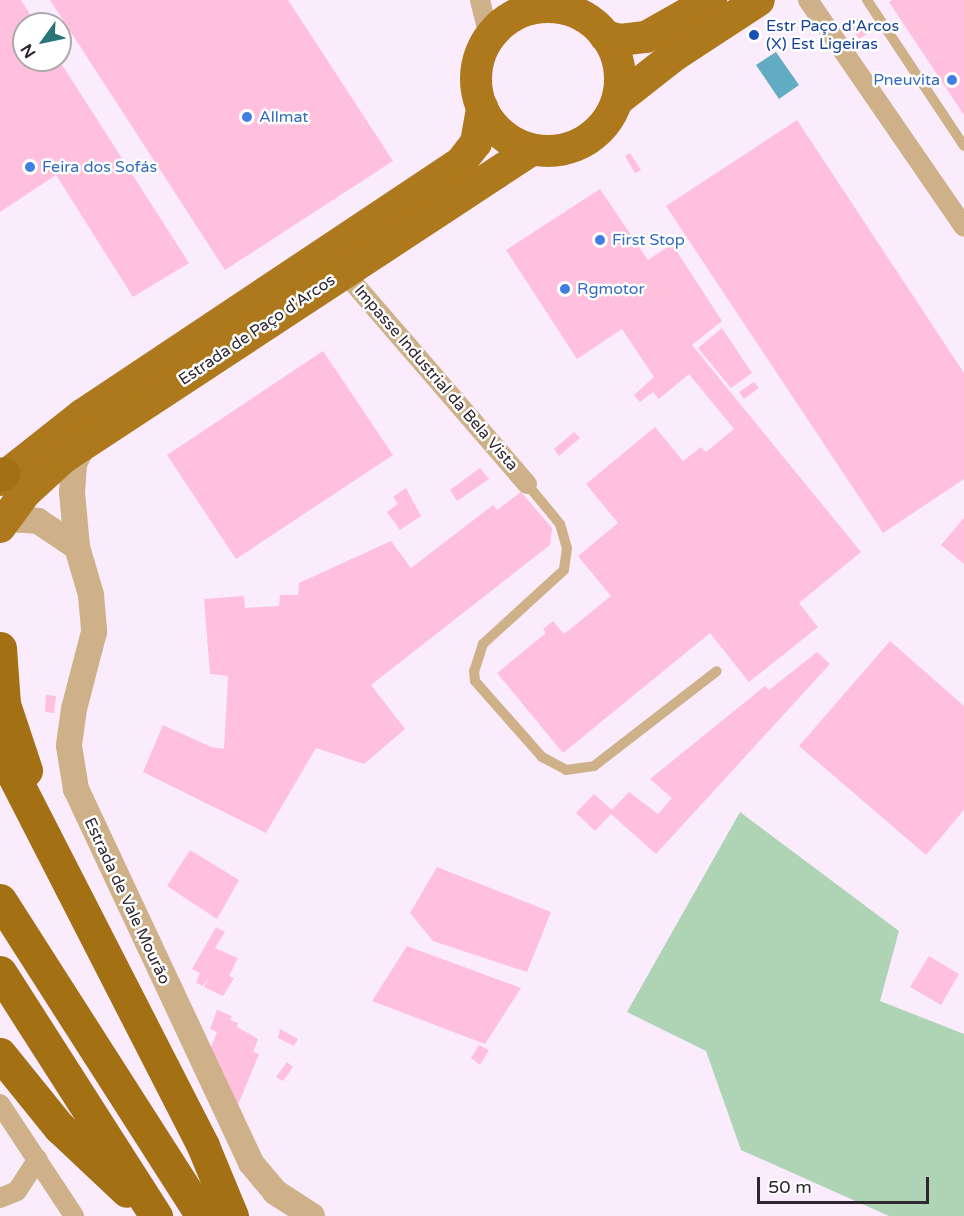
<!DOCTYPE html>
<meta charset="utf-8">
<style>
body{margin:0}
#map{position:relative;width:964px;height:1216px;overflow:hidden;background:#faecfc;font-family:"Varela Round",sans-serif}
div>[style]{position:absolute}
.green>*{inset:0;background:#afd3b5}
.water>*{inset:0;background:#61acc3}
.building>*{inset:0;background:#ffc0de}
.service>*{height:10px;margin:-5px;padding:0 5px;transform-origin:5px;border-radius:5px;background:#ceb189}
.minor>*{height:20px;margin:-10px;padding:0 10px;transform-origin:10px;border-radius:10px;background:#ceb189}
.tertiary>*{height:26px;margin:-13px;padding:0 13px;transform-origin:13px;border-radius:13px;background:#ceb189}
.primary>*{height:32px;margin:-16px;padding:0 16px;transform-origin:16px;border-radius:16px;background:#ae781c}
.primary>.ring{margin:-16px;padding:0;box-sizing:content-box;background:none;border:32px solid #ae781c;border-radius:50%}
.trunk>*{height:33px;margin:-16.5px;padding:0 16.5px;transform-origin:16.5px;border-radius:16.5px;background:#a37014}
.dots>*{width:16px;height:16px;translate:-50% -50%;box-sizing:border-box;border:3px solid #fff;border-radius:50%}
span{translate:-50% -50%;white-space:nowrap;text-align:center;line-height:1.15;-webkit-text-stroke:5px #fff;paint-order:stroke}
.transit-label{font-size:16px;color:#164399}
.left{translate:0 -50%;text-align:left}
.shop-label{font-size:16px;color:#366cbe}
.right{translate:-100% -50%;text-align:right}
.street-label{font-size:16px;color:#2f2630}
.north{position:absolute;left:12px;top:12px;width:60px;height:60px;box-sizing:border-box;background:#fff;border:2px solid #aca8ac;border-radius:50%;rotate:237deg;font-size:16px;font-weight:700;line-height:24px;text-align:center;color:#2f2630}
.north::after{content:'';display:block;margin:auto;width:21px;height:27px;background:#2a7478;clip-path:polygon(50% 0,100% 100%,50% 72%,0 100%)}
.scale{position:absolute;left:757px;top:1177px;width:172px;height:27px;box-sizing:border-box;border:3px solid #2f2630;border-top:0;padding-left:8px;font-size:18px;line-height:21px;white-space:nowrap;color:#2f2630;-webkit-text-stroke:4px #fff;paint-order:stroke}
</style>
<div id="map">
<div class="green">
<i style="clip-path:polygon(740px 812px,899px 931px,880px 1001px,964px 1034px,964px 1216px,889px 1216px,741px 1150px,706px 1051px,627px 1012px)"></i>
</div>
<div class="water">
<i style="clip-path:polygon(776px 52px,799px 85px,779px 99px,756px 65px)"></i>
</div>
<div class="building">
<i style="clip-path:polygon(0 0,21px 0,36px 24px,24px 24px,24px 60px,59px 60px,189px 263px,133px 297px,56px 175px,0 212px)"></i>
<i style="clip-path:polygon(50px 0,288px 0,393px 161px,225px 270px)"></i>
<i style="clip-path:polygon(892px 0,964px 0,964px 115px,889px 2px)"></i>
<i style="clip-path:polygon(857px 18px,868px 33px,859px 39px,849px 24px)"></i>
<i style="clip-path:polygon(797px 120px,964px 373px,964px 479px,883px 533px,666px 206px)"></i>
<i style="clip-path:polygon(630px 153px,641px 170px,635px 173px,625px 156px)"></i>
<i style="clip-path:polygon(600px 189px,648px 260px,672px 244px,722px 321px,692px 345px,861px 552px,799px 603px,818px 627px,749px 682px,710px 633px,563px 753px,497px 673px,546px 633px,543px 629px,553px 621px,564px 634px,611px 596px,578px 556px,618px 523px,586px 484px,655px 427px,683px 461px,701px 447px,706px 452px,734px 429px,689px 374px,659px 399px,653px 392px,640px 402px,634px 395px,654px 377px,622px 329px,577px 359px,506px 250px)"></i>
<i style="clip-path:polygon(722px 328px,752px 373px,731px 388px,698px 348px)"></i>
<i style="clip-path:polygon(323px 351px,393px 455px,236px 559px,167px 455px)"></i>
<i style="clip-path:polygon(754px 382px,759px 388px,744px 399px,739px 392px)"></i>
<i style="clip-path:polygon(574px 432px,580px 438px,559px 456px,554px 449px)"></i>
<i style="clip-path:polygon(480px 468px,489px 479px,457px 501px,450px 490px)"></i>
<i style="clip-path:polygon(406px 488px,421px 516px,400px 530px,387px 512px,398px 504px,393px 497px)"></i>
<i style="clip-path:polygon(521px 492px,552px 528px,550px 545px,371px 685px,405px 729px,364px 764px,316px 748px,266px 833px,143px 772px,163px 725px,211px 747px,224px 749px,228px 676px,210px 674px,204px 599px,244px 596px,245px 608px,279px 606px,280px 595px,298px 595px,299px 583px,391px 541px,411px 568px,493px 505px,497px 510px)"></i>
<i style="clip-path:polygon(964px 518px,964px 564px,941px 545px)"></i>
<i style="clip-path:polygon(890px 641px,964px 706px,964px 810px,926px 855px,799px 746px)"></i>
<i style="clip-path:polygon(817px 652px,830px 664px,656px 854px,611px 814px,595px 831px,576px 813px,594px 794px,612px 810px,629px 792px,658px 814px,672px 798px,650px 779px,765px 686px,769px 690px)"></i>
<i style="clip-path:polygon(46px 695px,56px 696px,54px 713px,45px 712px)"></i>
<i style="clip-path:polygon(190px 850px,239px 880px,217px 919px,167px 886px)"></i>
<i style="clip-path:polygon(437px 867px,551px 912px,527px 972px,433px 941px,410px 913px)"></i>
<i style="clip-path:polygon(216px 927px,225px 932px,215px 948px,238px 958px,229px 976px,234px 978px,223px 996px,204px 987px,209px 977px,203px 986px,196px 983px,200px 973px,192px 969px)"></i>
<i style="clip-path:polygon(407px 946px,521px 988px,485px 1044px,372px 1001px)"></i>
<i style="clip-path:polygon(929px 956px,959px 974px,941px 1005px,910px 987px)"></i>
<i style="clip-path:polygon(217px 1010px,232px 1016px,230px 1020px,238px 1023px,237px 1027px,258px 1039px,253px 1052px,259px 1054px,238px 1105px,211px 1047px,217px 1032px,210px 1029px)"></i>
<i style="clip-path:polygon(280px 1029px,298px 1039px,294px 1046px,278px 1038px)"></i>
<i style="clip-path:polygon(479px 1045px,489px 1050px,480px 1065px,471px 1058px)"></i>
<i style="clip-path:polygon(287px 1062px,293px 1067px,283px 1081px,276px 1077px)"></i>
</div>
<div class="service">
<i style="left:867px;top:0;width:175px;rotate:56.4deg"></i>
<i style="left:527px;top:484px;width:52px;rotate:50.5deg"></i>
<i style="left:560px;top:524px;width:25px;rotate:74deg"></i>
<i style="left:567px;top:548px;width:22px;rotate:98deg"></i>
<i style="left:564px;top:570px;width:110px;rotate:137.6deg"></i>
<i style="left:483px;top:644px;width:28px;rotate:108deg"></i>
<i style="left:474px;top:671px;width:10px;rotate:84deg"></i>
<i style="left:475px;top:681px;width:101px;rotate:48.6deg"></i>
<i style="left:542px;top:757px;width:27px;rotate:28deg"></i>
<i style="left:566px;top:770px;width:28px;rotate:-8deg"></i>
<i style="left:594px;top:766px;width:155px;rotate:-37.7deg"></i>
</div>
<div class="minor">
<i style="left:480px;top:0;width:36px;rotate:76deg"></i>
<i style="left:561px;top:0;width:27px;rotate:39deg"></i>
<i style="left:808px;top:0;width:275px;rotate:55.5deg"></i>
<i style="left:344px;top:272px;width:280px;rotate:49.2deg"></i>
<i style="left:0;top:1104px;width:134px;rotate:56.5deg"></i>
<i style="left:0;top:1198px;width:18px;rotate:-22deg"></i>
<i style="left:17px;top:1191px;width:38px;rotate:-57deg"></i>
</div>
<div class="tertiary">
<i style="left:84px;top:444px;width:22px;rotate:117deg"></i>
<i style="left:74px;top:464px;width:28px;rotate:94deg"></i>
<i style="left:72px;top:492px;width:55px;rotate:84.8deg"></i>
<i style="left:77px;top:547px;width:50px;rotate:73.7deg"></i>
<i style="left:91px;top:595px;width:37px;rotate:85deg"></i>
<i style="left:94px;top:632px;width:80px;rotate:104.6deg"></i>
<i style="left:74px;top:709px;width:37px;rotate:98deg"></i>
<i style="left:69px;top:746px;width:44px;rotate:80.8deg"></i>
<i style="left:76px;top:789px;width:413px;rotate:64.9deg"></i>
<i style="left:251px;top:1163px;width:38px;rotate:50deg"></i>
<i style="left:275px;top:1192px;width:44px;rotate:33deg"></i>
<i style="left:5px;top:519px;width:33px;rotate:3deg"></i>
<i style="left:38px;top:521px;width:47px;rotate:33.7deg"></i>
</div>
<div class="primary">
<i class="ring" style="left:476px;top:7px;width:112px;height:112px"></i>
<i style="left:605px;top:36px;width:16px;rotate:15deg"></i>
<i style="left:620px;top:40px;width:26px;rotate:-7deg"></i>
<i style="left:646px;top:37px;width:75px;rotate:-29.6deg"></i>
<i style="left:619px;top:99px;width:71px;rotate:-38.2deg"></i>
<i style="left:675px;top:55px;width:100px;rotate:-33.2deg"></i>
<i style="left:0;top:480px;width:105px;rotate:-38.4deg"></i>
<i style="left:82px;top:415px;width:456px;rotate:-33.7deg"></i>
<i style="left:461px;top:162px;width:24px;rotate:-52deg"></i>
<i style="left:476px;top:143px;width:36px;rotate:-80deg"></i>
<i style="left:0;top:527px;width:42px;rotate:-53.7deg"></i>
<i style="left:25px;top:493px;width:52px;rotate:-42.6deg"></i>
<i style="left:63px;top:458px;width:559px;rotate:-33.32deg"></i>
</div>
<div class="trunk">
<i style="left:0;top:475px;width:4px;rotate:-27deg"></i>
<i style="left:0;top:648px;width:56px;rotate:85.9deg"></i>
<i style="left:4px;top:704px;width:70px;rotate:71.6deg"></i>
<i style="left:0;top:749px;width:446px;rotate:62.9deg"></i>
<i style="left:203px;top:1146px;width:76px;rotate:67.5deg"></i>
<i style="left:0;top:900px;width:375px;rotate:57.4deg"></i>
<i style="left:0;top:972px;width:290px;rotate:57.4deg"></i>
<i style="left:0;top:1054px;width:94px;rotate:51.1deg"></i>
<i style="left:59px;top:1127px;width:93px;rotate:43.3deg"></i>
</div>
<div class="dots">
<i style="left:754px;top:35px;background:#1a4fb4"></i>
<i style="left:952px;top:80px;background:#3f7fe0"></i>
<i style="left:247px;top:117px;background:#3f7fe0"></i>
<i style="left:30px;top:167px;background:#3f7fe0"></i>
<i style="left:600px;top:240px;background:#3f7fe0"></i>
<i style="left:565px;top:289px;background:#3f7fe0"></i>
</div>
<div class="transit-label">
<span class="left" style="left:766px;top:35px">Estr Paço d'Arcos<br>(X) Est Ligeiras</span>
</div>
<div class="shop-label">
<span class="right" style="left:940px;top:80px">Pneuvita</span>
<span class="left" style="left:259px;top:117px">Allmat</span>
<span class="left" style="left:42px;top:167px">Feira dos Sofás</span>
<span class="left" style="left:612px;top:240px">First Stop</span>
<span class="left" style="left:577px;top:289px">Rgmotor</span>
</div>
<div class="street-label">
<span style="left:257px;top:330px;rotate:-34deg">Estrada de Paço d'Arcos</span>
<span style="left:436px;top:378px;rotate:49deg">Impasse Industrial da Bela Vista</span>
<span style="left:127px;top:901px;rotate:65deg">Estrada de Vale Mourão</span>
</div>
<div class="north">N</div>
<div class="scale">50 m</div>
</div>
